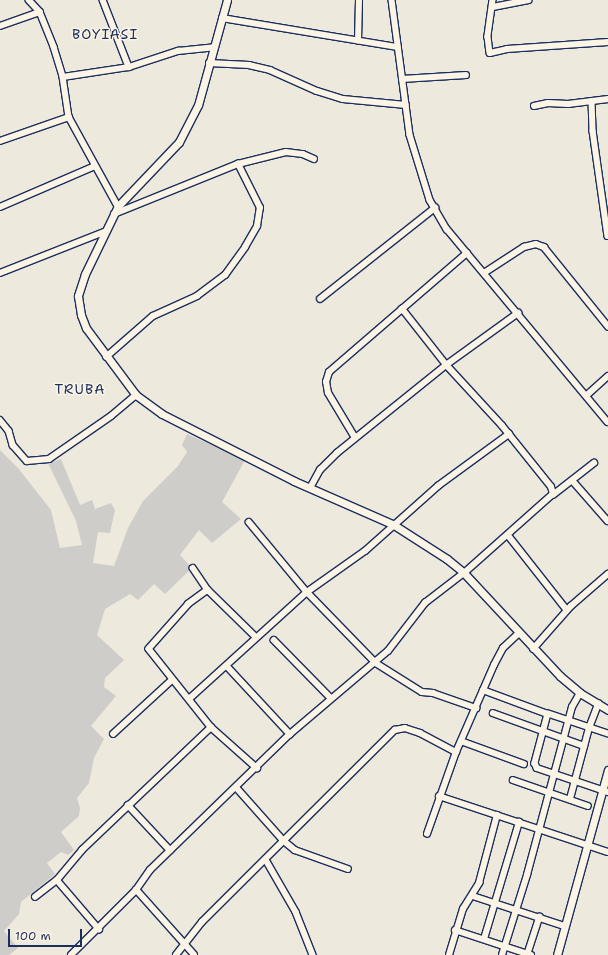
<!DOCTYPE html>
<style>
body{margin:0}
#map{position:relative;width:608px;height:955px;overflow:hidden;background:#eee9dd;font-family:"Shantell Sans",sans-serif}
div>[style]{position:absolute}
.green>*{inset:0;background:#cfcdca}
.roads{filter:drop-shadow(1px 0 #1b2f5e) drop-shadow(-1px 0 #1b2f5e) drop-shadow(0 1px #1b2f5e) drop-shadow(0 -1px #1b2f5e)}
.minor>*{height:5.5px;margin:-2.75px;padding:0 2.75px;transform-origin:2.75px;border-radius:2.75px;background:#fcf5e5}
.tertiary>*{height:7px;margin:-3.5px;padding:0 3.5px;transform-origin:3.5px;border-radius:3.5px;background:#fcf5e5}
span{translate:-50% -50%;white-space:nowrap;text-align:center;line-height:1.15;-webkit-text-stroke:3px #fcf5e5;paint-order:stroke}
.quarter-label{font-size:14px;color:#1b2f5e;letter-spacing:1px}
.scale{position:absolute;left:8px;top:929px;width:74px;height:18px;box-sizing:border-box;border:2px solid #1b2f5e;border-top:0;padding-left:5px;font-size:12px;line-height:14px;white-space:nowrap;color:#1b2f5e;-webkit-text-stroke:3px #fcf5e5;paint-order:stroke}
</style>
<div id="map">
<div class="green">
<i style="clip-path:polygon(187px 434px,245px 460px,222px 502px,241px 519px,212px 543px,199px 530px,180px 555px,192px 568px,165px 594px,154px 584px,138px 600px,130px 594px,105px 609px,97px 635px,124px 660px,105px 678px,104px 687px,116px 696px,91px 726px,104px 739px,94px 758px,89px 783px,77px 798px,80px 808px,79px 816px,61px 832px,74px 850px,68px 855px,61px 852px,47px 863px,55px 874px,21px 902px,19px 914px,4px 931px,18px 948px,9px 955px,0 955px,0 450px,18px 468px,51px 510px,60px 548px,82px 545px,76px 521px,48px 463px,61px 459px,80px 505px,92px 500px,95px 509px,111px 503px,115px 510px,110px 533px,98px 532px,93px 563px,114px 566px,128px 528px,143px 501px,178px 466px,187px 452px,182px 445px)"></i>
</div>
<div class="roads">
<div class="minor">
<i style="left:29px;top:0;width:16px;rotate:47deg"></i>
<i style="left:40px;top:12px;width:38px;rotate:68deg"></i>
<i style="left:54px;top:47px;width:31px;rotate:73deg"></i>
<i style="left:63px;top:77px;width:40px;rotate:81.5deg"></i>
<i style="left:69px;top:117px;width:102px;rotate:61.2deg"></i>
<i style="left:103px;top:0;width:72px;rotate:68.8deg"></i>
<i style="left:392px;top:0;width:136px;rotate:82.4deg"></i>
<i style="left:410px;top:135px;width:68px;rotate:72.9deg"></i>
<i style="left:430px;top:200px;width:34px;rotate:60deg"></i>
<i style="left:447px;top:229px;width:251px;rotate:50.2deg"></i>
<i style="left:493px;top:0;width:37px;rotate:98deg"></i>
<i style="left:488px;top:37px;width:16px;rotate:83deg"></i>
<i style="left:490px;top:53px;width:17px;rotate:-13deg"></i>
<i style="left:507px;top:49px;width:101px;rotate:-4deg"></i>
<i style="left:493px;top:7px;width:36px;rotate:-11deg"></i>
<i style="left:222px;top:18px;width:178px;rotate:9.4deg"></i>
<i style="left:0;top:26px;width:42px;rotate:-19.3deg"></i>
<i style="left:358px;top:41px;width:41px;rotate:-88.6deg"></i>
<i style="left:209px;top:63px;width:40px;rotate:2.9deg"></i>
<i style="left:249px;top:65px;width:22px;rotate:13deg"></i>
<i style="left:270px;top:70px;width:51px;rotate:24.1deg"></i>
<i style="left:317px;top:91px;width:27px;rotate:17deg"></i>
<i style="left:343px;top:99px;width:63px;rotate:5.4deg"></i>
<i style="left:63px;top:77px;width:67px;rotate:-8.6deg"></i>
<i style="left:129px;top:67px;width:52px;rotate:-18.1deg"></i>
<i style="left:178px;top:51px;width:36px;rotate:-6deg"></i>
<i style="left:402px;top:79px;width:64px;rotate:-3.6deg"></i>
<i style="left:592px;top:101px;width:16px;rotate:-7deg"></i>
<i style="left:534px;top:106px;width:14px;rotate:-12deg"></i>
<i style="left:548px;top:103px;width:20px;rotate:3deg"></i>
<i style="left:568px;top:104px;width:24px;rotate:-7deg"></i>
<i style="left:592px;top:101px;width:30px;rotate:88deg"></i>
<i style="left:593px;top:131px;width:106px;rotate:81.9deg"></i>
<i style="left:0;top:141px;width:73px;rotate:-19.2deg"></i>
<i style="left:0;top:207px;width:103px;rotate:-23.3deg"></i>
<i style="left:114px;top:214px;width:134px;rotate:-22deg"></i>
<i style="left:238px;top:164px;width:49px;rotate:-14deg"></i>
<i style="left:286px;top:152px;width:17px;rotate:7deg"></i>
<i style="left:303px;top:154px;width:12px;rotate:24deg"></i>
<i style="left:0;top:273px;width:112px;rotate:-21.5deg"></i>
<i style="left:484px;top:273px;width:48px;rotate:-33deg"></i>
<i style="left:524px;top:247px;width:12px;rotate:-14deg"></i>
<i style="left:536px;top:244px;width:9px;rotate:21deg"></i>
<i style="left:544px;top:247px;width:102px;rotate:51deg"></i>
<i style="left:320px;top:299px;width:147px;rotate:-38.4deg"></i>
<i style="left:106px;top:357px;width:62px;rotate:-41.1deg"></i>
<i style="left:153px;top:316px;width:48px;rotate:-24.4deg"></i>
<i style="left:197px;top:296px;width:35px;rotate:-37deg"></i>
<i style="left:225px;top:275px;width:34px;rotate:-54deg"></i>
<i style="left:245px;top:247px;width:24px;rotate:-60deg"></i>
<i style="left:257px;top:226px;width:18px;rotate:-81deg"></i>
<i style="left:260px;top:208px;width:49px;rotate:-116.6deg"></i>
<i style="left:587px;top:395px;width:28px;rotate:-42deg"></i>
<i style="left:0;top:420px;width:14px;rotate:51deg"></i>
<i style="left:9px;top:431px;width:15px;rotate:74deg"></i>
<i style="left:13px;top:445px;width:21px;rotate:49deg"></i>
<i style="left:27px;top:461px;width:22px;rotate:-5deg"></i>
<i style="left:49px;top:459px;width:75px;rotate:-34.7deg"></i>
<i style="left:111px;top:416px;width:33px;rotate:-40deg"></i>
<i style="left:355px;top:438px;width:52px;rotate:-121deg"></i>
<i style="left:328px;top:393px;width:11px;rotate:-100deg"></i>
<i style="left:326px;top:382px;width:10px;rotate:-73deg"></i>
<i style="left:329px;top:372px;width:182px;rotate:-40.8deg"></i>
<i style="left:573px;top:481px;width:53px;rotate:48.8deg"></i>
<i style="left:310px;top:488px;width:21px;rotate:-61deg"></i>
<i style="left:320px;top:470px;width:24px;rotate:-45deg"></i>
<i style="left:337px;top:453px;width:140px;rotate:-38.9deg"></i>
<i style="left:446px;top:365px;width:89px;rotate:-35.8deg"></i>
<i style="left:553px;top:495px;width:52px;rotate:-38deg"></i>
<i style="left:249px;top:522px;width:91px;rotate:50.4deg"></i>
<i style="left:307px;top:592px;width:99px;rotate:45.8deg"></i>
<i style="left:376px;top:663px;width:54px;rotate:32.2deg"></i>
<i style="left:422px;top:692px;width:11px;rotate:5deg"></i>
<i style="left:433px;top:693px;width:46px;rotate:19.2deg"></i>
<i style="left:508px;top:535px;width:95px;rotate:51.8deg"></i>
<i style="left:193px;top:568px;width:27px;rotate:56deg"></i>
<i style="left:208px;top:590px;width:67px;rotate:44.4deg"></i>
<i style="left:208px;top:590px;width:24px;rotate:144deg"></i>
<i style="left:189px;top:604px;width:60px;rotate:131.6deg"></i>
<i style="left:149px;top:649px;width:100px;rotate:51.5deg"></i>
<i style="left:211px;top:727px;width:62px;rotate:41.7deg"></i>
<i style="left:274px;top:640px;width:81px;rotate:45.5deg"></i>
<i style="left:533px;top:649px;width:57px;rotate:-48.5deg"></i>
<i style="left:571px;top:606px;width:49px;rotate:-40.9deg"></i>
<i style="left:227px;top:666px;width:93px;rotate:47.2deg"></i>
<i style="left:483px;top:690px;width:69px;rotate:20.3deg"></i>
<i style="left:189px;top:699px;width:159px;rotate:-42.2deg"></i>
<i style="left:307px;top:592px;width:71px;rotate:-35.3deg"></i>
<i style="left:365px;top:551px;width:98px;rotate:-41.7deg"></i>
<i style="left:438px;top:486px;width:88px;rotate:-36.2deg"></i>
<i style="left:493px;top:713px;width:97px;rotate:19.9deg"></i>
<i style="left:113px;top:734px;width:80px;rotate:-42.5deg"></i>
<i style="left:608px;top:734px;width:63px;rotate:-161.6deg"></i>
<i style="left:548px;top:714px;width:51px;rotate:104.9deg"></i>
<i style="left:535px;top:763px;width:5px;rotate:68deg"></i>
<i style="left:537px;top:768px;width:75px;rotate:18.7deg"></i>
<i style="left:461px;top:741px;width:67px;rotate:20.1deg"></i>
<i style="left:513px;top:780px;width:79px;rotate:19.1deg"></i>
<i style="left:237px;top:788px;width:71px;rotate:48.4deg"></i>
<i style="left:284px;top:841px;width:14px;rotate:39deg"></i>
<i style="left:295px;top:850px;width:56px;rotate:19.7deg"></i>
<i style="left:439px;top:796px;width:178px;rotate:18.3deg"></i>
<i style="left:570px;top:799px;width:73px;rotate:-75deg"></i>
<i style="left:589px;top:728px;width:26px;rotate:-69deg"></i>
<i style="left:128px;top:805px;width:62px;rotate:47deg"></i>
<i style="left:427px;top:834px;width:87px;rotate:-70.5deg"></i>
<i style="left:456px;top:752px;width:95px;rotate:-66.4deg"></i>
<i style="left:494px;top:665px;width:19px;rotate:-62deg"></i>
<i style="left:503px;top:648px;width:21px;rotate:-43deg"></i>
<i style="left:266px;top:860px;width:60px;rotate:60deg"></i>
<i style="left:296px;top:912px;width:46px;rotate:68.4deg"></i>
<i style="left:57px;top:880px;width:65px;rotate:49.4deg"></i>
<i style="left:473px;top:896px;width:97px;rotate:18.1deg"></i>
<i style="left:35px;top:897px;width:28px;rotate:-38deg"></i>
<i style="left:57px;top:880px;width:39px;rotate:-50deg"></i>
<i style="left:82px;top:850px;width:178px;rotate:-43.6deg"></i>
<i style="left:455px;top:930px;width:80px;rotate:18.2deg"></i>
<i style="left:484px;top:939px;width:122px;rotate:-73.3deg"></i>
<i style="left:71px;top:955px;width:92px;rotate:-45deg"></i>
<i style="left:176px;top:955px;width:42px;rotate:-51.8deg"></i>
<i style="left:202px;top:922px;width:272px;rotate:-44.9deg"></i>
<i style="left:395px;top:730px;width:10px;rotate:-11deg"></i>
<i style="left:405px;top:728px;width:16px;rotate:18deg"></i>
<i style="left:420px;top:733px;width:41px;rotate:27.8deg"></i>
<i style="left:194px;top:955px;width:87px;rotate:-131.7deg"></i>
<i style="left:136px;top:890px;width:24px;rotate:-55deg"></i>
<i style="left:150px;top:870px;width:195px;rotate:-44.2deg"></i>
<i style="left:290px;top:734px;width:128px;rotate:-40.3deg"></i>
<i style="left:388px;top:651px;width:61px;rotate:-52.4deg"></i>
<i style="left:425px;top:603px;width:49px;rotate:-37.6deg"></i>
<i style="left:464px;top:573px;width:119px;rotate:-41.6deg"></i>
<i style="left:553px;top:494px;width:7px;rotate:-106deg"></i>
<i style="left:551px;top:487px;width:78px;rotate:-128.8deg"></i>
<i style="left:502px;top:426px;width:83px;rotate:-132.6deg"></i>
<i style="left:446px;top:365px;width:71px;rotate:-128.2deg"></i>
<i style="left:449px;top:955px;width:48px;rotate:-73.1deg"></i>
<i style="left:463px;top:909px;width:31px;rotate:-58deg"></i>
<i style="left:479px;top:883px;width:70px;rotate:-75.2deg"></i>
<i style="left:502px;top:955px;width:84px;rotate:-72.6deg"></i>
<i style="left:527px;top:875px;width:174px;rotate:-75deg"></i>
<i style="left:572px;top:707px;width:16px;rotate:-60deg"></i>
<i style="left:527px;top:955px;width:40px;rotate:-72deg"></i>
</div>
<div class="tertiary">
<i style="left:227px;top:0;width:109px;rotate:105.4deg"></i>
<i style="left:198px;top:105px;width:42px;rotate:117.2deg"></i>
<i style="left:179px;top:142px;width:88px;rotate:133.6deg"></i>
<i style="left:118px;top:206px;width:76px;rotate:115.9deg"></i>
<i style="left:85px;top:274px;width:23px;rotate:108deg"></i>
<i style="left:78px;top:296px;width:19px;rotate:81deg"></i>
<i style="left:81px;top:315px;width:14px;rotate:69deg"></i>
<i style="left:86px;top:328px;width:84px;rotate:53.3deg"></i>
<i style="left:136px;top:395px;width:32px;rotate:36deg"></i>
<i style="left:162px;top:414px;width:148px;rotate:26.9deg"></i>
<i style="left:294px;top:481px;width:109px;rotate:23.7deg"></i>
<i style="left:394px;top:525px;width:63px;rotate:32.7deg"></i>
<i style="left:447px;top:559px;width:22px;rotate:39deg"></i>
<i style="left:464px;top:573px;width:141px;rotate:47deg"></i>
<i style="left:560px;top:676px;width:26px;rotate:40deg"></i>
<i style="left:580px;top:693px;width:33px;rotate:31deg"></i>
<i style="left:557px;top:955px;width:192px;rotate:-74.6deg"></i>
</div>
</div>
<div class="quarter-label">
<span style="left:105px;top:34px">BOYIASI</span>
<span style="left:80px;top:389px">TRUBA</span>
</div>
<div class="scale">100 m</div>
</div>
